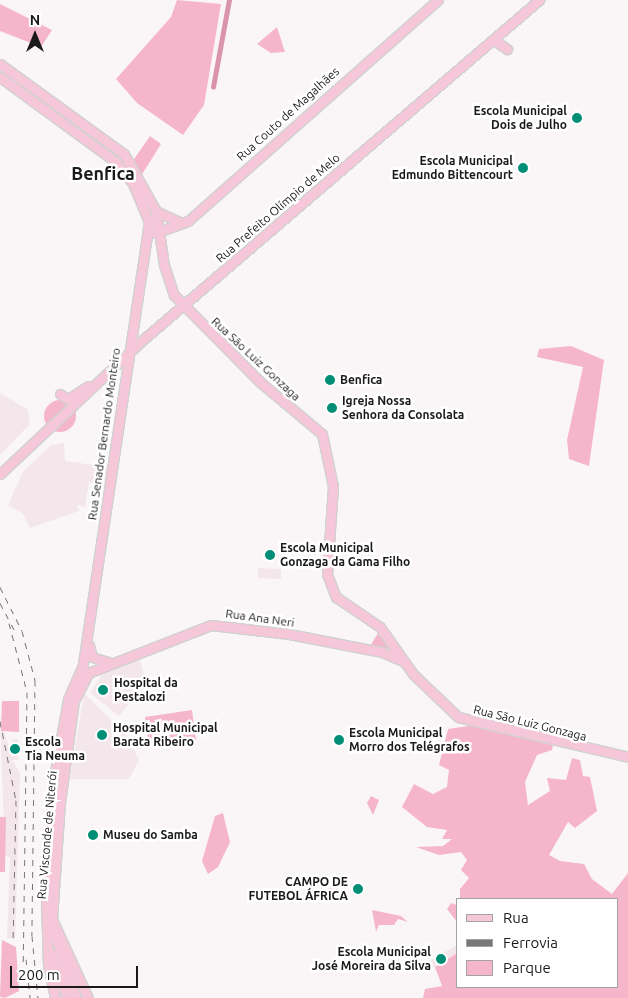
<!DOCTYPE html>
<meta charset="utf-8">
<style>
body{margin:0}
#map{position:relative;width:628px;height:998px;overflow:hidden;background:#faf6f8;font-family:Ubuntu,sans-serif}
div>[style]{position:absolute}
.built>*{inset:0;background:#f3e7eb}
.green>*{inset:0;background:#f5b6cc}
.round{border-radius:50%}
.canal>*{height:4.5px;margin:-2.25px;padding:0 2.25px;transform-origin:2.25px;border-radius:2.25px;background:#db94ae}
.roads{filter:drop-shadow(1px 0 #d1d1d1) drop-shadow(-1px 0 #d1d1d1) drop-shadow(0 1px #d1d1d1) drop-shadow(0 -1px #d1d1d1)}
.major>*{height:9px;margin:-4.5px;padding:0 4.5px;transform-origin:4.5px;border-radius:4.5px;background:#f5c7d8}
.rail>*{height:1px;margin-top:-0.5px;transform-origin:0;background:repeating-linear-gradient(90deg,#7a7778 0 6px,transparent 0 12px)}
.dots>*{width:14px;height:14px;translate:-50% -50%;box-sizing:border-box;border:2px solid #fff;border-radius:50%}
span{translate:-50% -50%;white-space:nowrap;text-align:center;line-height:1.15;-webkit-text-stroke:5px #fff;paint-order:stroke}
.poi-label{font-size:12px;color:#1b1a1a;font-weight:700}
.right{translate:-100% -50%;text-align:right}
.left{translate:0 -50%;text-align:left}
.street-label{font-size:12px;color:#1b1a1a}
.district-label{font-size:18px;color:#1b1a1a;font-weight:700}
.legend{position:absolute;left:456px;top:898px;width:162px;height:90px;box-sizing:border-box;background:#fff;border:1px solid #a4a3a3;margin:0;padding:6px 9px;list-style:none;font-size:15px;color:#1b1a1a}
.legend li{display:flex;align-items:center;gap:10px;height:25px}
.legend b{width:25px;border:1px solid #a4a3a3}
.north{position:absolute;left:10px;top:10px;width:50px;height:50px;-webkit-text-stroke:4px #fff;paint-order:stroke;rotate:0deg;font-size:14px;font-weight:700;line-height:20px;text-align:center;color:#1b1a1a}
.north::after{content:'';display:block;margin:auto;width:18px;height:22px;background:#1b1a1a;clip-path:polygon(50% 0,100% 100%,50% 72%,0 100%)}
.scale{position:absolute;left:10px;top:966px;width:128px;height:22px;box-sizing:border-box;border:2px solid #1b1a1a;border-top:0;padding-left:6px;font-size:15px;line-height:18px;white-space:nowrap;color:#1b1a1a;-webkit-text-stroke:4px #fff;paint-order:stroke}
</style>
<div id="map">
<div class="built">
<i style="clip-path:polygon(0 393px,28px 410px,30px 424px,0 455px)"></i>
<i style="clip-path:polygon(64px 443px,65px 461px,108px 467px,105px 485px,89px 482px,85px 507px,77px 505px,79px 511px,30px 528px,23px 514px,8px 505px,23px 472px,51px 445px)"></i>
<i style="clip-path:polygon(258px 568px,281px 569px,281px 579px,258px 578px)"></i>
<i style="clip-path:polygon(139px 657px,146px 683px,119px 716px,90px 693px,103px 673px)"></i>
<i style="clip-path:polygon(84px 693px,125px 733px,139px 760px,129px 779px,70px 779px)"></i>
<i style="clip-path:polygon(0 717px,12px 758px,12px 739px,18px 739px,18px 760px,12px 760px,20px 773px,15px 939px,7px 938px,10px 857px,5px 856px)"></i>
<i style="clip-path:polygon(457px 945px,457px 953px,429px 970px,425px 964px)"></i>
</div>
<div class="green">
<i style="clip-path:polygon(177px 0,221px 4px,204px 105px,183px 135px,137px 103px,116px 79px,171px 17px)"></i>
<i style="clip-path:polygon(0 4px,52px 30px,41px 47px,0 31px)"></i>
<i style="clip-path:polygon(277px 27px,285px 52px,271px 53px,257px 44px)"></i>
<i style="clip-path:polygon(150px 136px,161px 144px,141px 176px,132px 162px)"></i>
<i style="clip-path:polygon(571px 346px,604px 360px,589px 466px,569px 459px,567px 440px,583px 367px,537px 357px,539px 349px)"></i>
<i class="round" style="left:44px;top:400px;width:32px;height:32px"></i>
<i style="clip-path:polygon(380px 630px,389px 647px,388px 649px,370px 646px)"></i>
<i style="clip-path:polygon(2px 701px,19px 701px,19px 732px,1px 731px)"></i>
<i style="clip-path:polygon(192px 710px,196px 740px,149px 747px,145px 717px)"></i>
<i style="clip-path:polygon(482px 724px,553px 744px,552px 750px,537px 755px,525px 782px,528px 805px,550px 791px,547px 778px,566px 780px,572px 758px,580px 760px,583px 776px,590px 777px,597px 811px,575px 828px,568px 822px,549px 855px,560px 861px,584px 864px,592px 879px,612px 894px,628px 873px,628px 998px,423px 998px,425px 989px,442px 986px,435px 967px,457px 953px,457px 987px,617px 987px,617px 899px,460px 899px,460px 889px,469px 878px,461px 870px,467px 860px,461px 852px,439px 855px,416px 847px,443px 846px,452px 839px,442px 839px,447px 830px,427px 827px,402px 807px,414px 784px,433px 794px,447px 787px,449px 770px,439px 765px,448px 729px)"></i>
<i style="clip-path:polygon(371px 796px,379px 800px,373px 815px,367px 803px)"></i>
<i style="clip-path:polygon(223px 813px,230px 842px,218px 867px,208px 874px,202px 861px,215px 816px)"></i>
<i style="clip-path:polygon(0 817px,6px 817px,5px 872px,0 872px)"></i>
<i class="round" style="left:325px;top:888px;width:12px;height:12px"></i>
<i style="clip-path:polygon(451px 903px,457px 905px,457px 922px,447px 909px)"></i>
<i style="clip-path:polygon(372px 910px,401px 916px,408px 922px,398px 919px,394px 925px,379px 925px,376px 932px)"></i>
<i style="clip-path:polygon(2px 940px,16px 947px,19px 991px,5px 998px,0 997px)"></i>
</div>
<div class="canal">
<i style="left:213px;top:87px;width:88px;rotate:-79.6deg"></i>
</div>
<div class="roads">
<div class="major">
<i style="left:494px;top:40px;width:16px;rotate:35deg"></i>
<i style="left:0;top:64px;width:153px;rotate:36deg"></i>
<i style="left:124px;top:154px;width:65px;rotate:60.7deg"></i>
<i style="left:156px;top:211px;width:55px;rotate:81.6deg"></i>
<i style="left:164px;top:265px;width:32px;rotate:72deg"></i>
<i style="left:174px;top:295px;width:122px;rotate:45.3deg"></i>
<i style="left:260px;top:382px;width:81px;rotate:40deg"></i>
<i style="left:322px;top:434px;width:53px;rotate:78.1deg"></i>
<i style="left:333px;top:486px;width:88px;rotate:93.9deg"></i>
<i style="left:327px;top:574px;width:25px;rotate:69deg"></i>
<i style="left:336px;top:597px;width:53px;rotate:34.3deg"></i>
<i style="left:380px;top:627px;width:57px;rotate:54.9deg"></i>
<i style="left:413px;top:674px;width:62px;rotate:43.7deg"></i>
<i style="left:458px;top:717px;width:175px;rotate:13.2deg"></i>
<i style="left:0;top:77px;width:144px;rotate:36.2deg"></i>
<i style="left:116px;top:162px;width:28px;rotate:52deg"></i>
<i style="left:133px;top:184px;width:41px;rotate:67.2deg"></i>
<i style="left:149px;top:222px;width:448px;rotate:98.5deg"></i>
<i style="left:83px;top:665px;width:37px;rotate:114deg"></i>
<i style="left:68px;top:699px;width:85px;rotate:100.1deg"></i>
<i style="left:53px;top:783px;width:116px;rotate:93.5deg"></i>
<i style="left:46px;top:899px;width:66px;rotate:88.3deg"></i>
<i style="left:48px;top:965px;width:34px;rotate:78deg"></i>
<i style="left:156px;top:211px;width:29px;rotate:25deg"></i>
<i style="left:155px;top:233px;width:35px;rotate:-20deg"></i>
<i style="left:188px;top:221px;width:334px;rotate:-41.5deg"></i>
<i style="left:60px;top:394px;width:9px;rotate:32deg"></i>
<i style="left:68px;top:399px;width:24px;rotate:-33deg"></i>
<i style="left:0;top:474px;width:200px;rotate:-43.2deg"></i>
<i style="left:146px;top:337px;width:518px;rotate:-40.61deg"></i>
<i style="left:89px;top:645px;width:12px;rotate:76deg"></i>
<i style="left:92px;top:657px;width:17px;rotate:17deg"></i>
<i style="left:53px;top:929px;width:73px;rotate:71.6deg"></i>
<i style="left:51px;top:953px;width:48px;rotate:70.4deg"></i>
<i style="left:88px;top:998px;width:87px;rotate:-114.5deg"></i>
<i style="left:52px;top:919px;width:116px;rotate:-86.1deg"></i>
<i style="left:60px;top:803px;width:103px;rotate:-82.2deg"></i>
<i style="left:74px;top:701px;width:31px;rotate:-63deg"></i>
<i style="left:88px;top:673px;width:132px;rotate:-21.3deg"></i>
<i style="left:211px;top:625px;width:79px;rotate:6.6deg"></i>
<i style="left:289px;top:634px;width:95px;rotate:11deg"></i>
<i style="left:382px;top:652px;width:23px;rotate:23deg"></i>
</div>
</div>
<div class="rail">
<i style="left:0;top:587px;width:49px;rotate:63.4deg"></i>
<i style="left:22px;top:631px;width:51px;rotate:75.1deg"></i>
<i style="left:35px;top:680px;width:256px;rotate:90.7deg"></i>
<i style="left:32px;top:936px;width:62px;rotate:84.5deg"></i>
<i style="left:0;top:603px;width:30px;rotate:62deg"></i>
<i style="left:9px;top:623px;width:71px;rotate:75.4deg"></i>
<i style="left:27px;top:692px;width:273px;rotate:90.8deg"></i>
<i style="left:0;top:721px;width:81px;rotate:78.6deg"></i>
<i style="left:16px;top:800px;width:138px;rotate:91.2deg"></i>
<i style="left:26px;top:959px;width:39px;rotate:84deg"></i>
</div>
<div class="dots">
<i style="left:577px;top:118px;background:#008e77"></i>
<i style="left:523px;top:168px;background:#008e77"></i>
<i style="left:330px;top:380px;background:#008e77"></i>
<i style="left:332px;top:408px;background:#008e77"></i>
<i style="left:270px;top:555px;background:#008e77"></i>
<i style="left:103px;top:690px;background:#008e77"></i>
<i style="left:102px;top:735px;background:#008e77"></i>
<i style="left:339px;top:740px;background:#008e77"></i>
<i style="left:15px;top:749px;background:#008e77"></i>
<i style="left:93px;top:835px;background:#008e77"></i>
<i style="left:358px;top:889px;background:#008e77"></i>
<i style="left:441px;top:959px;background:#008e77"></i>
</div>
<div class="poi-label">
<span class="right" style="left:567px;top:118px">Escola Municipal<br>Dois de Julho</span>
<span class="right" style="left:513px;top:168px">Escola Municipal<br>Edmundo Bittencourt</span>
<span class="left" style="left:340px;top:380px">Benfica</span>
<span class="left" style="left:342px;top:408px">Igreja Nossa<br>Senhora da Consolata</span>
<span class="left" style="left:280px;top:555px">Escola Municipal<br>Gonzaga da Gama Filho</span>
<span class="left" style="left:114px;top:690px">Hospital da<br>Pestalozi</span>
<span class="left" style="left:113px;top:735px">Hospital Municipal<br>Barata Ribeiro</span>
<span class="left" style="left:349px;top:740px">Escola Municipal<br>Morro dos Telégrafos</span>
<span class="left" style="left:25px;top:749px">Escola<br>Tia Neuma</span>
<span class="left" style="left:103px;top:835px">Museu do Samba</span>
<span class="right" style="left:348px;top:889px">CAMPO DE<br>FUTEBOL ÁFRICA</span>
<span class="right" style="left:431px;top:959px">Escola Municipal<br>José Moreira da Silva</span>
</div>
<div class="street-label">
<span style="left:288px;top:114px;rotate:-42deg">Rua Couto de Magalhães</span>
<span style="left:278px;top:208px;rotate:-41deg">Rua Prefeito Olímpio de Melo</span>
<span style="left:256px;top:359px;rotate:43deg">Rua São Luiz Gonzaga</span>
<span style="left:104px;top:434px;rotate:-82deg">Rua Senador Bernardo Monteiro</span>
<span style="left:260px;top:618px;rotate:8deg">Rua Ana Neri</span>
<span style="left:530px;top:723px;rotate:14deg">Rua São Luiz Gonzaga</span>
<span style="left:47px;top:835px;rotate:-85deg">Rua Visconde de Niterói</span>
</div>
<div class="district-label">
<span style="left:103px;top:173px">Benfica</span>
</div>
<ul class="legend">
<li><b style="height:6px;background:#f5c7d8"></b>Rua</li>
<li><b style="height:6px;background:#7a7778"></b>Ferrovia</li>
<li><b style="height:14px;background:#f5b6cc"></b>Parque</li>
</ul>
<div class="north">N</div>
<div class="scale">200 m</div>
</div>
